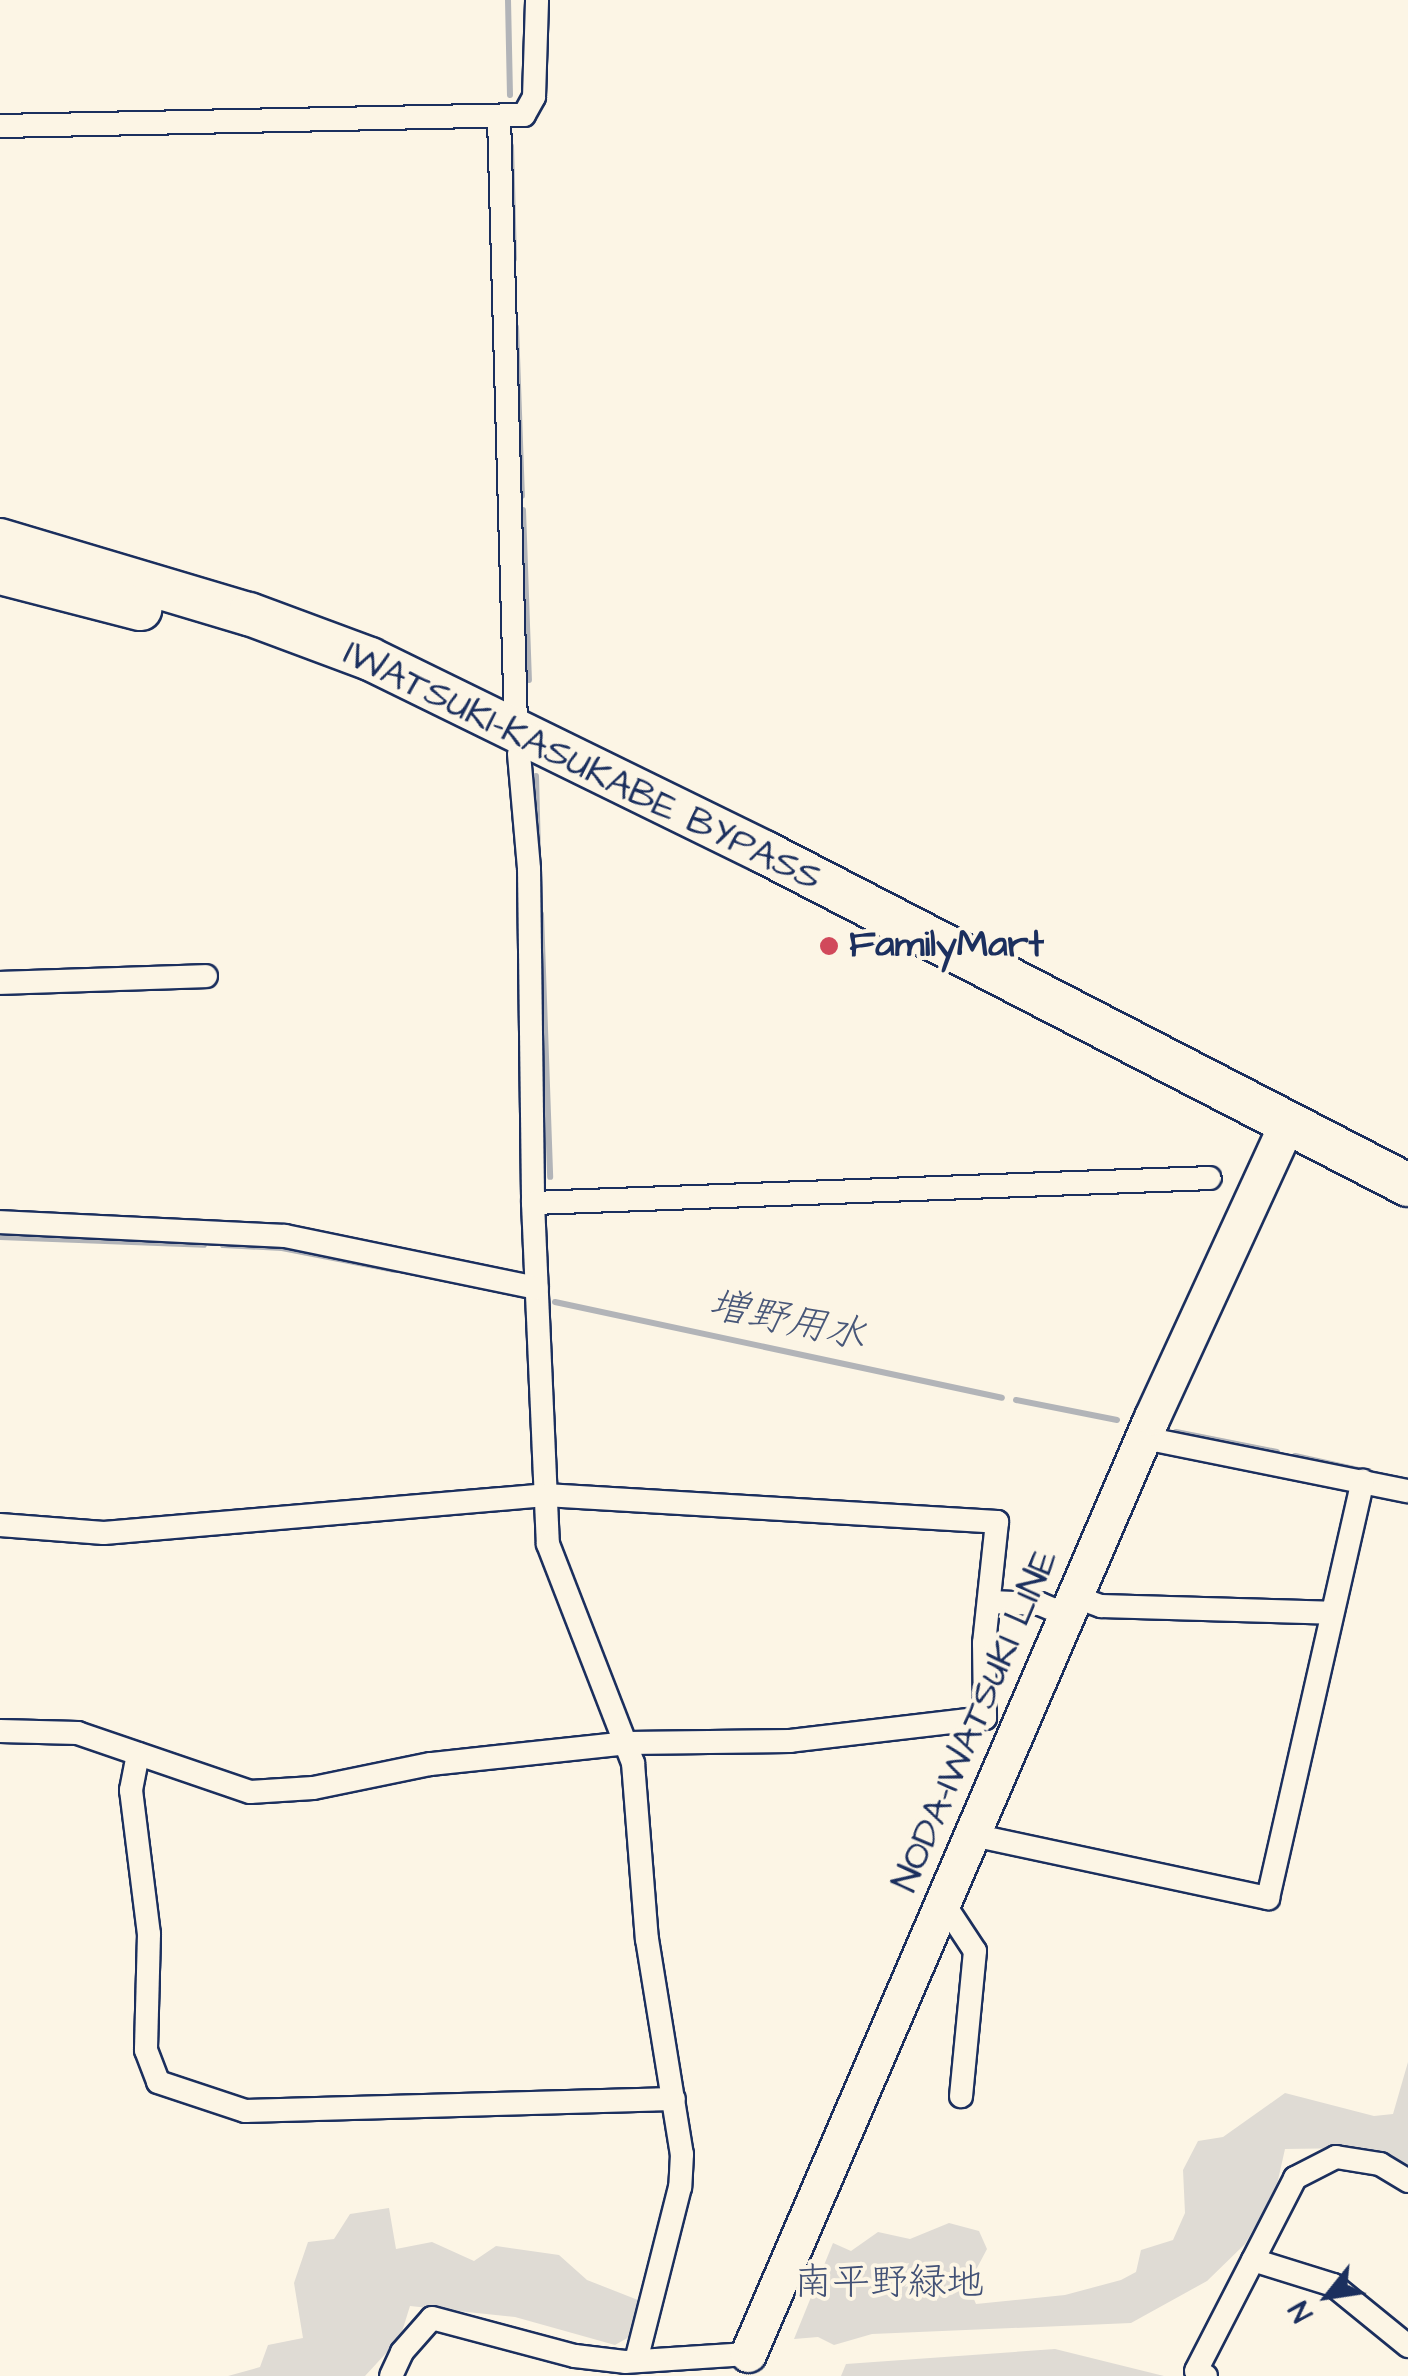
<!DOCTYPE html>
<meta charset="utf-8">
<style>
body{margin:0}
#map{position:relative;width:1408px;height:2376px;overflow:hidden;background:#fcf5e5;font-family:"Architects Daughter","Klee One",sans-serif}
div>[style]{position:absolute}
.green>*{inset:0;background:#dfdbd4}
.stream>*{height:6px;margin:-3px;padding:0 3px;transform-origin:3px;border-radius:3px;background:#b2b4b8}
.roads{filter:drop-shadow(2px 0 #1b2f5e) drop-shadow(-2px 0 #1b2f5e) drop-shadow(0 2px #1b2f5e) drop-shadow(0 -2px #1b2f5e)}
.street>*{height:22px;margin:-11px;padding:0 11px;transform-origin:11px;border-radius:11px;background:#fcf5e5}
.primary>*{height:35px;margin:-17.5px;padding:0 17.5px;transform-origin:17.5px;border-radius:17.5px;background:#fcf5e5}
.highway>*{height:42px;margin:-21px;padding:0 21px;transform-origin:21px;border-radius:21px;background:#fcf5e5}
.dots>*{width:28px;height:28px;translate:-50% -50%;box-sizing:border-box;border:5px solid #fcf5e5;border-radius:50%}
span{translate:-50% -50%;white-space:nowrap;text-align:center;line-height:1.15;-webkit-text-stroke:8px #fcf5e5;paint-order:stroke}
.street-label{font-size:38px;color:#1b2f5e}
.poi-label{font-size:38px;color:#1b2f5e;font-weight:700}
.left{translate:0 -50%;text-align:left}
.park-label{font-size:38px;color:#425176}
.water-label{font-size:40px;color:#485779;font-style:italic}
.north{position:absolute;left:1278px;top:2246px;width:100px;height:100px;-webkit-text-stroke:8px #fcf5e5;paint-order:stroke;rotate:240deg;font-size:28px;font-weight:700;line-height:40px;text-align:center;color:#1b2f5e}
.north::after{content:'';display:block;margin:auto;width:35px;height:45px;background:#1b2f5e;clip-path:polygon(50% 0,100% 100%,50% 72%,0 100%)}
</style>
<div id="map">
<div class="green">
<i style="clip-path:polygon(1408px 2062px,1408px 2165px,1352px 2148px,1285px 2149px,1276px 2189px,1245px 2244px,1207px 2281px,1131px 2323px,872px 2334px,834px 2345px,818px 2337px,794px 2339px,833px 2243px,851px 2251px,878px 2232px,910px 2239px,949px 2223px,979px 2231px,987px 2249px,968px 2285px,976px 2304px,1065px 2295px,1121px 2280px,1136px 2272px,1141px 2250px,1173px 2240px,1185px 2213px,1183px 2170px,1198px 2141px,1223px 2137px,1285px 2093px,1374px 2116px,1393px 2114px)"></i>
<i style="clip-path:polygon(389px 2208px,396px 2249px,432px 2242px,474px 2261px,496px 2246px,559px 2255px,587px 2280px,638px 2300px,631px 2336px,615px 2345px,515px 2317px,410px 2306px,400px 2338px,365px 2376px,228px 2376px,260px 2367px,268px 2345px,303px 2338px,294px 2283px,308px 2242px,334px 2239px,350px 2214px)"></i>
<i style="clip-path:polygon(1055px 2349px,1164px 2376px,841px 2376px,846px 2364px)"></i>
</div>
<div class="stream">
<i style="left:508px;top:0;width:95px;rotate:88.8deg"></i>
<i style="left:511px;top:146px;width:113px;rotate:88.5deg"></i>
<i style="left:516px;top:327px;width:169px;rotate:88deg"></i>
<i style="left:523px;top:510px;width:170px;rotate:88deg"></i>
<i style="left:536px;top:776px;width:75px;rotate:88.5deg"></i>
<i style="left:541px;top:914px;width:263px;rotate:88deg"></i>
<i style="left:0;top:1237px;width:204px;rotate:2.2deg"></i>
<i style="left:223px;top:1245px;width:59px;rotate:2.9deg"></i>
<i style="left:282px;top:1248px;width:115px;rotate:11deg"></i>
<i style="left:555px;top:1302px;width:457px;rotate:12.1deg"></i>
<i style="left:1016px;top:1400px;width:103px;rotate:11.2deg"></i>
<i style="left:1176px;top:1432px;width:103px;rotate:11.2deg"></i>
<i style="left:1295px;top:1456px;width:74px;rotate:12.5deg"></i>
</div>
<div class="roads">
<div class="street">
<i style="left:499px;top:117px;width:610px;rotate:88.4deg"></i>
<i style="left:0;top:126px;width:524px;rotate:-1.2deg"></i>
<i style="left:524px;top:115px;width:21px;rotate:-61deg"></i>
<i style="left:534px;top:97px;width:97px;rotate:-88.2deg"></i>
<i style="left:519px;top:754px;width:115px;rotate:85deg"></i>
<i style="left:529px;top:869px;width:334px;rotate:89.3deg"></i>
<i style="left:533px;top:1203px;width:341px;rotate:87.5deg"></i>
<i style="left:548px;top:1544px;width:235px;rotate:68.8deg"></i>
<i style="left:633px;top:1763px;width:177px;rotate:85.5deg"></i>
<i style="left:647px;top:1939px;width:218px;rotate:80.8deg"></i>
<i style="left:682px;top:2154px;width:33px;rotate:93deg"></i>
<i style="left:680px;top:2187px;width:179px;rotate:104.2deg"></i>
<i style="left:0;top:983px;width:206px;rotate:-1.9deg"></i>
<i style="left:533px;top:1203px;width:677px;rotate:-2.11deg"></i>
<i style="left:0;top:1222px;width:285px;rotate:2.8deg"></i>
<i style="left:285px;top:1236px;width:257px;rotate:11.7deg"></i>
<i style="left:1144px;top:1438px;width:269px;rotate:11.4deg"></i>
<i style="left:0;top:1525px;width:104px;rotate:4.4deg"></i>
<i style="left:104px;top:1533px;width:443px;rotate:-4.9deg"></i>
<i style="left:545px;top:1495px;width:453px;rotate:3.4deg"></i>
<i style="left:997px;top:1522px;width:122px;rotate:96.1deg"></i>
<i style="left:984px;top:1643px;width:75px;rotate:89.2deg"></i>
<i style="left:985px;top:1718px;width:196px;rotate:173.3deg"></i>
<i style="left:790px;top:1741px;width:162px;rotate:179.3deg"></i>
<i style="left:628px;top:1743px;width:199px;rotate:173.9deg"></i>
<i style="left:430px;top:1764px;width:119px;rotate:168.4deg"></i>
<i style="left:313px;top:1788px;width:63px;rotate:176.4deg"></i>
<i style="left:250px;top:1792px;width:182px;rotate:-161.1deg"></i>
<i style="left:78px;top:1733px;width:78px;rotate:-178.5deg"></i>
<i style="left:1076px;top:1597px;width:27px;rotate:20deg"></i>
<i style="left:1101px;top:1606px;width:230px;rotate:1.7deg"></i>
<i style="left:990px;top:1602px;width:50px;rotate:2.3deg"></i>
<i style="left:1040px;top:1604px;width:30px;rotate:23deg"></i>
<i style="left:138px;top:1754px;width:37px;rotate:101deg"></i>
<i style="left:131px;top:1790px;width:145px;rotate:82.9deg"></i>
<i style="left:149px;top:1934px;width:116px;rotate:91.5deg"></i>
<i style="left:146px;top:2050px;width:34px;rotate:69deg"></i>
<i style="left:158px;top:2082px;width:92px;rotate:18.4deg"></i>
<i style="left:245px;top:2111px;width:429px;rotate:-1.6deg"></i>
<i style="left:973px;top:1835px;width:302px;rotate:12.1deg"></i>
<i style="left:1268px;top:1898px;width:428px;rotate:-77.2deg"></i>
<i style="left:944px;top:1904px;width:56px;rotate:56.6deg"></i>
<i style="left:975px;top:1951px;width:146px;rotate:95.5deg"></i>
<i style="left:1253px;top:2260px;width:84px;rotate:17.4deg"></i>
<i style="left:1333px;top:2285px;width:97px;rotate:39.1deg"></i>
<i style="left:391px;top:2376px;width:26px;rotate:-65deg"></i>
<i style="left:402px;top:2352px;width:45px;rotate:-48.6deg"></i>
<i style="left:432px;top:2318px;width:148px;rotate:14.9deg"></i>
<i style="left:575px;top:2356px;width:50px;rotate:6.8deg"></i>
<i style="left:625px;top:2362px;width:123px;rotate:-3.7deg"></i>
<i style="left:1206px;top:2376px;width:11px;rotate:-153deg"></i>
<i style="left:1196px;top:2371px;width:217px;rotate:-62.8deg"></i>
<i style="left:1295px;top:2178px;width:46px;rotate:-27.1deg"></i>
<i style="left:1336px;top:2157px;width:45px;rotate:9deg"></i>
<i style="left:1380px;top:2164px;width:33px;rotate:31deg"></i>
</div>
<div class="primary">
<i style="left:748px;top:2354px;width:1020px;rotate:-66.68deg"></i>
<i style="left:1152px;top:1417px;width:324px;rotate:-65.3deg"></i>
</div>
<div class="highway">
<i style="left:0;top:540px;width:260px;rotate:16.6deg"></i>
<i style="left:249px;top:614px;width:129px;rotate:20.4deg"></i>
<i style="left:370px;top:659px;width:439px;rotate:26.1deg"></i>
<i style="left:764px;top:852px;width:725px;rotate:27.34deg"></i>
<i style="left:0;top:573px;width:145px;rotate:14.4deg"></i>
</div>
</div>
<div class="dots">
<i style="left:829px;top:946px;background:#d1495b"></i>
</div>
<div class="street-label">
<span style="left:582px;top:767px;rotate:26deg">IWATSUKI-KASUKABE BYPASS</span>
<span style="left:976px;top:1721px;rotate:-67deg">NODA-IWATSUKI LINE</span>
</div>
<div class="poi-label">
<span class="left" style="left:849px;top:946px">FamilyMart</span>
</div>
<div class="park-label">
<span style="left:889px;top:2284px">南平野緑地</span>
</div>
<div class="water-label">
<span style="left:787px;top:1321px;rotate:12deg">増野用水</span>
</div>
<div class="north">N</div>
</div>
